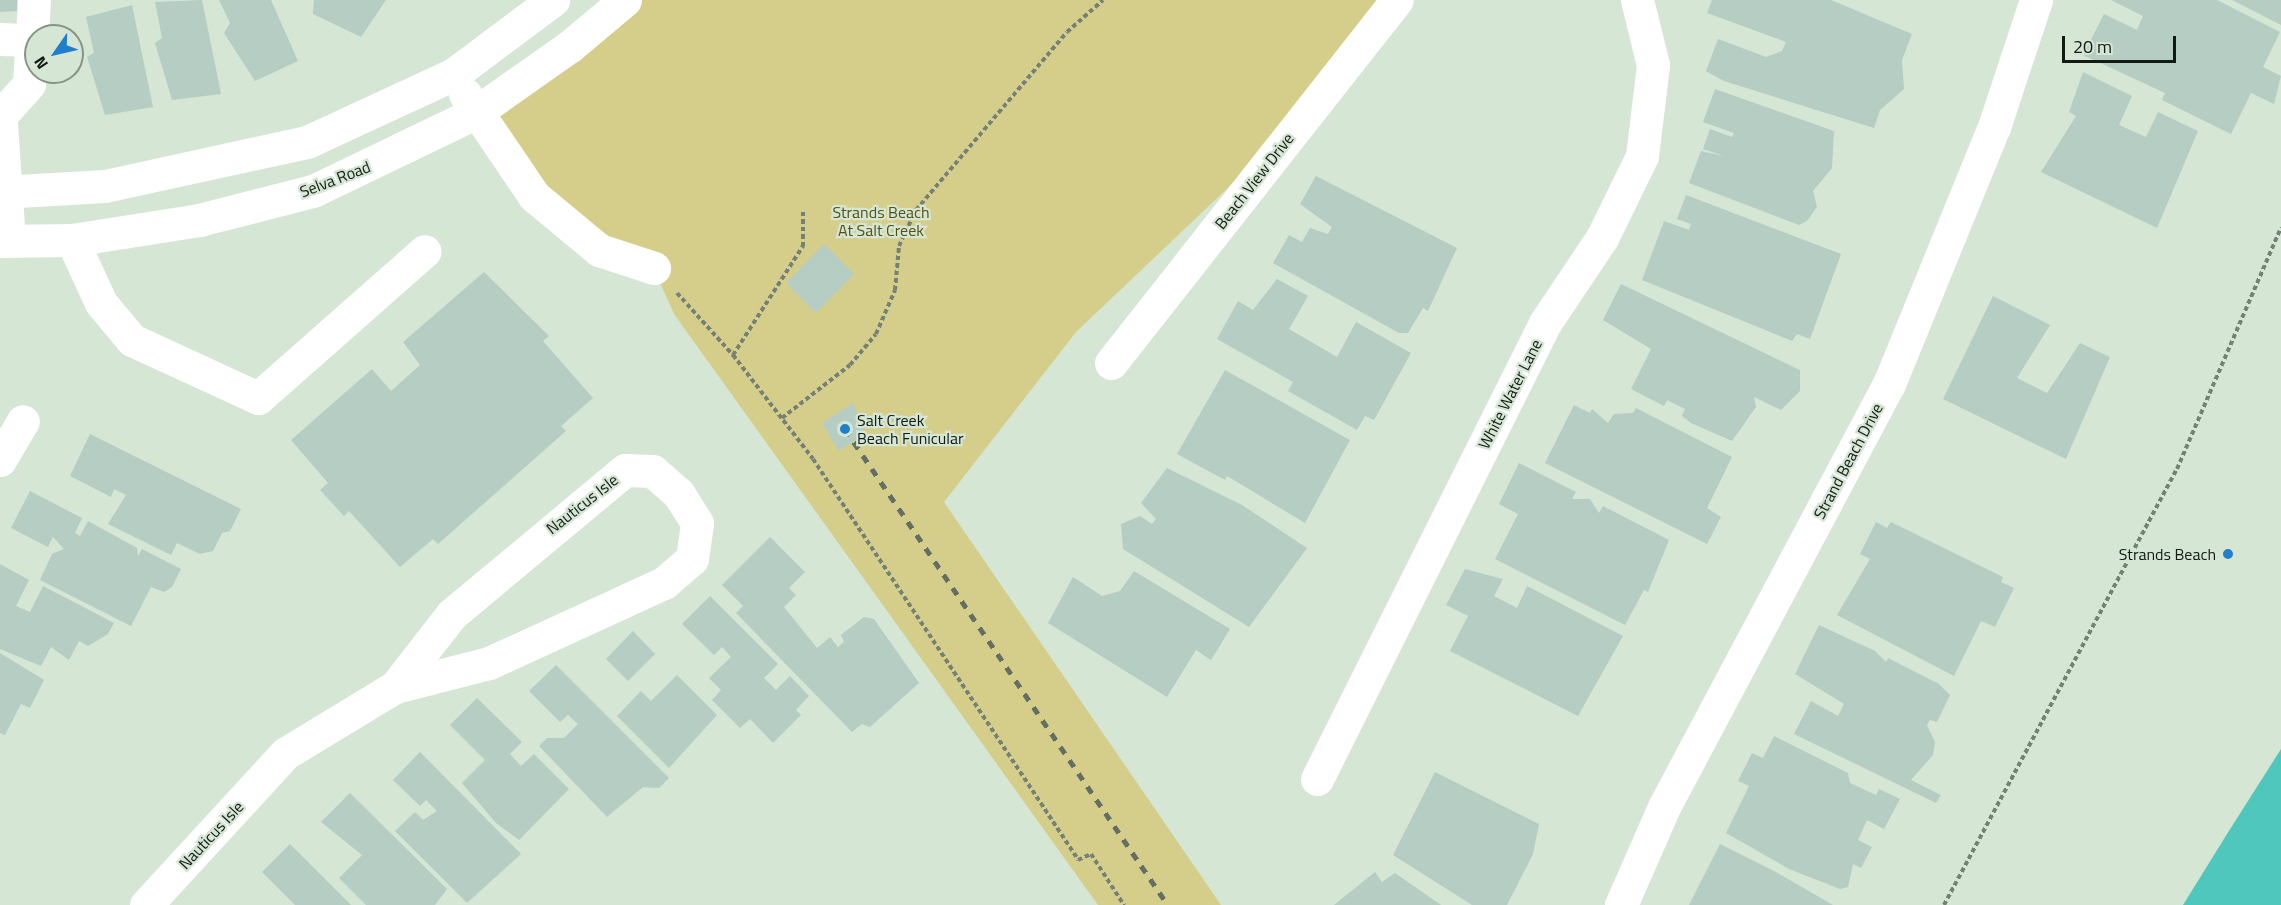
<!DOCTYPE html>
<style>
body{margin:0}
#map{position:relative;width:2281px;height:905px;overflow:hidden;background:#d5e6d5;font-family:"Titillium Web",sans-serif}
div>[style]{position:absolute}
.green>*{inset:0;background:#d4ce8a}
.water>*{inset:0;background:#50c7bc}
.building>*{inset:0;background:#b5cdc2}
.path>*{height:4px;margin-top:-2px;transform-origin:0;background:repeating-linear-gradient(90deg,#758175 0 4.5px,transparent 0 7.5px)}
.minor>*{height:33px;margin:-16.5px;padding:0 16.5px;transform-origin:16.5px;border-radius:16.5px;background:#fff}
.rail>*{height:4.5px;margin-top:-2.25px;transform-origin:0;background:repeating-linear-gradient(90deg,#646f64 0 8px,transparent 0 16px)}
.dots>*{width:16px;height:16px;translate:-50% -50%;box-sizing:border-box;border:3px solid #d5e6d5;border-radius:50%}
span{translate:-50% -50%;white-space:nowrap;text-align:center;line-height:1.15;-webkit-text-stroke:4.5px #d5e6d5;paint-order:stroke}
.street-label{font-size:16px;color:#131a13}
.park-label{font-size:16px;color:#585211}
.poi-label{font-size:16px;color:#131a13}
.left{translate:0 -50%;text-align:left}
.right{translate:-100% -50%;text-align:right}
.north{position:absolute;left:24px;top:24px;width:60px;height:60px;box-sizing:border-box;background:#d5e6d5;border:2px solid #879487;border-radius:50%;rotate:236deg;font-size:16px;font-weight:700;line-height:24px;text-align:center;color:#131a13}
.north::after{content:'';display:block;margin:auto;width:21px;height:27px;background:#207ecb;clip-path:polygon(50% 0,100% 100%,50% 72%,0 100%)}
.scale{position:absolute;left:2062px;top:36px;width:114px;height:27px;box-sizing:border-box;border:3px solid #131a13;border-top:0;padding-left:8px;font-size:18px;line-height:21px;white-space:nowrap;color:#131a13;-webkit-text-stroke:4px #d5e6d5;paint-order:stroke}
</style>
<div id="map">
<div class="green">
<i style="clip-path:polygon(626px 0,1397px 0,1311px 109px,1076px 332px,944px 502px,1221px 905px,1098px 905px,674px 314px,654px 269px,599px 250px,475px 113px)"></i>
</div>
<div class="water">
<i style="clip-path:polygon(2281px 749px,2281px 905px,2183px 905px,2227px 834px)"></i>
</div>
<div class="building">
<i style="clip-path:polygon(0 0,17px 0,17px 11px,0 12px)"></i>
<i style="clip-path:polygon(202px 0,221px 94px,172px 100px,155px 43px,162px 38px,155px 2px)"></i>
<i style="clip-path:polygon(219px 0,271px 0,298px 61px,255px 81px,224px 33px,230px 23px)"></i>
<i style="clip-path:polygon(314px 0,386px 0,361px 37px,313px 14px)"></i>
<i style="clip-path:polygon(1712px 0,1831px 0,1912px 34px,1902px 60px,1904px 89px,1880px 110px,1874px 128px,1724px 81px,1706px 71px,1718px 39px,1766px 57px,1782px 51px,1786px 42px,1707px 13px)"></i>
<i style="clip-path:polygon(2111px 0,2217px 0,2280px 32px,2263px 67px,2281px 76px,2274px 104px,2251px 93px,2231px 134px,2162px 100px,2165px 93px,2083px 55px,2104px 14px,2137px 30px,2143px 16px)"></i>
<i style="clip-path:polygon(2232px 0,2281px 0,2281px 25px)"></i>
<i style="clip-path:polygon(132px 5px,153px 107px,105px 115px,87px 57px,94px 53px,86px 17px)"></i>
<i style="clip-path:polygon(2083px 72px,2132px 96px,2119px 125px,2146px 137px,2158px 112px,2198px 131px,2157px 228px,2041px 172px,2076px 116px,2069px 112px)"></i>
<i style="clip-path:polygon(1715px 89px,1834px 131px,1832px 168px,1813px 191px,1817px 207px,1807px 221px,1799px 225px,1689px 183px,1701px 151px,1724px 156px,1703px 149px,1710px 129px,1732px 137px,1734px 133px,1703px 122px)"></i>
<i style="clip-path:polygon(1316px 176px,1457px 248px,1428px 311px,1423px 308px,1408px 333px,1399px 333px,1273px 263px,1289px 235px,1302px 242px,1310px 228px,1328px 234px,1332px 227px,1300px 204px)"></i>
<i style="clip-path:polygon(1686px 195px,1841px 254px,1810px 339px,1797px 334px,1792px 341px,1642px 280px,1664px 221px,1689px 230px,1691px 224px,1677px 219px)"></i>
<i style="clip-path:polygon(824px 244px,854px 274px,816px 313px,786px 283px)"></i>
<i style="clip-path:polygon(484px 272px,549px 336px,543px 341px,593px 398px,561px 426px,566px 431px,438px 544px,433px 539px,400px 567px,349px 511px,344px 516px,320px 490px,328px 483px,291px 440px,372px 369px,391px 391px,420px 365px,403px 342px)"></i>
<i style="clip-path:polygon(1277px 279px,1308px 296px,1289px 329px,1337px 357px,1356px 322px,1411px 353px,1374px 420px,1365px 416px,1357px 430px,1288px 391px,1293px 382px,1217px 339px,1238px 301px,1253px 310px)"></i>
<i style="clip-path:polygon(1621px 284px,1800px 370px,1800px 391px,1781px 410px,1754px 397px,1756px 407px,1732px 441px,1691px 423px,1682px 416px,1685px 409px,1667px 400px,1664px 406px,1631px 389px,1651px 349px,1603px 320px)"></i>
<i style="clip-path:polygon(1993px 296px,2050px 325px,2017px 378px,2047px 393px,2080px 343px,2110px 357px,2066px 459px,1943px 399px)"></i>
<i style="clip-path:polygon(1225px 370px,1350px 440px,1305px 523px,1227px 476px,1225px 480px,1177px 454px)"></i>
<i style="clip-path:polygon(853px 403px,865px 434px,839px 451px,822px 423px)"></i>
<i style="clip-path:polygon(1574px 405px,1590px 413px,1592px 409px,1608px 423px,1614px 414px,1633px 413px,1636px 408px,1732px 457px,1707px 508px,1721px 517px,1707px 544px,1545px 463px)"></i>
<i style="clip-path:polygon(90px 434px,241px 509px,230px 531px,222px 533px,213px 551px,200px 554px,177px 543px,171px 555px,108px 524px,126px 495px,114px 489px,111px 497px,70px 476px)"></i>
<i style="clip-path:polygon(1519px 463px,1576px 492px,1572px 499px,1590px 499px,1599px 513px,1603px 506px,1669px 540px,1648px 592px,1644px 590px,1625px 625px,1495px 559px,1518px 514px,1499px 504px)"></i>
<i style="clip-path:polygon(1167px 468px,1242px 505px,1307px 548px,1249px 627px,1123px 549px,1121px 524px,1140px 516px,1152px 524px,1156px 519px,1141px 503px)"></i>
<i style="clip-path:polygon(30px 491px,82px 518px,75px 533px,80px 536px,88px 521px,137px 548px,138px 556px,142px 549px,181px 569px,172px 587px,164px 592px,151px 587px,131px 626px,40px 580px,52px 554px,64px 549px,53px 537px,48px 547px,11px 528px)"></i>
<i style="clip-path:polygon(1876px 522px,1887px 528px,1891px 522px,2003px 577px,2001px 582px,2014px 588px,1995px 627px,1981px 621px,1954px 676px,1837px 615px,1870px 559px,1860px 554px)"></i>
<i style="clip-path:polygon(770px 537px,805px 572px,789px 588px,796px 595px,784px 607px,817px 648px,830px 637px,838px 647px,844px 642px,841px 635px,864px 617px,874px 619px,919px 683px,870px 727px,862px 724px,852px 732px,736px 613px,743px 606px,722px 585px)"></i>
<i style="clip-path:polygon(0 564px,29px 580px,16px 606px,30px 612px,43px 586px,114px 623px,108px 634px,88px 646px,79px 641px,69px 660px,51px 647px,41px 666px,0 649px)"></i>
<i style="clip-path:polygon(1465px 569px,1503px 579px,1494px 596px,1517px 608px,1527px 586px,1623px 636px,1578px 716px,1450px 651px,1468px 616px,1446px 605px)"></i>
<i style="clip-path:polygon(1134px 571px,1230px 629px,1211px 660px,1196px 650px,1167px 697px,1048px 623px,1073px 577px,1102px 596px,1120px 591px)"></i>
<i style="clip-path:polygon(710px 596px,778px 664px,764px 678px,776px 690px,790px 676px,809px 696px,796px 710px,801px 715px,773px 743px,750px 719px,740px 728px,712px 700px,721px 690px,709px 678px,731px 657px,722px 647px,714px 655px,682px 624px)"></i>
<i style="clip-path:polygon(1819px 625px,1875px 651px,1886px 662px,1888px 658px,1939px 684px,1950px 695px,1937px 722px,1930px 720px,1927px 725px,1935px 742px,1933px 755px,1911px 780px,1941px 795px,1936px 803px,1794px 734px,1811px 701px,1838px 716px,1844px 704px,1795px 674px)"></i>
<i style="clip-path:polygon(633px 631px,655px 654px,628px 681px,606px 659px)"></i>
<i style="clip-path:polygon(0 653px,44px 680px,30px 708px,21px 704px,5px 735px,0 733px)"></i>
<i style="clip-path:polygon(556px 665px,669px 778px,659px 788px,643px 787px,607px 817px,539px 746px,547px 738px,564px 738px,578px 724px,568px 715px,560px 722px,529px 691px)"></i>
<i style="clip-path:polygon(677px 675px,717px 715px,669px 768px,617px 716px,641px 691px,651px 701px)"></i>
<i style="clip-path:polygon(477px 698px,522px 742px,510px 754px,521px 766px,534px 754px,569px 789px,519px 840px,496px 823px,462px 783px,485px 760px,450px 725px)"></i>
<i style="clip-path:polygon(1774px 736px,1848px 773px,1850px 783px,1876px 795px,1879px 789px,1900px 799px,1884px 829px,1867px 820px,1858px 840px,1872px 847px,1861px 868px,1853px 864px,1848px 887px,1840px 889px,1789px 869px,1726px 833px,1749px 786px,1738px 781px,1752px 753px,1763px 758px)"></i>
<i style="clip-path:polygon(420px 752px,521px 854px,467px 903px,395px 831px,415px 812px,423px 820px,437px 811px,426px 800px,420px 806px,393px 780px)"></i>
<i style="clip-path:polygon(1435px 772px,1539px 824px,1533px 854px,1507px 905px,1472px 905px,1393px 855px)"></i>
<i style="clip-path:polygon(350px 793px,447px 889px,435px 905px,366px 905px,339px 878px,362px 855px,321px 822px)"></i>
<i style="clip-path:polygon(290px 844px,351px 905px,295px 905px,262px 872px)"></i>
<i style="clip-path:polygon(1720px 844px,1776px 872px,1833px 905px,1689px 905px)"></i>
<i style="clip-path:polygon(1375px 872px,1382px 882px,1395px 873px,1441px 905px,1334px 905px)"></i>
</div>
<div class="path">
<i style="left:677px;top:293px;width:84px;rotate:47.9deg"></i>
<i style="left:733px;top:355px;width:131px;rotate:52.4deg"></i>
<i style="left:813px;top:459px;width:481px;rotate:56.5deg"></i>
<i style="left:1078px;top:860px;width:14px;rotate:-25deg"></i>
<i style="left:1091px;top:854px;width:61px;rotate:57.1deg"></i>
<i style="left:733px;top:355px;width:130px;rotate:-57.3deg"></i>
<i style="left:803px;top:246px;width:36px;rotate:-90deg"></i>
<i style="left:782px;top:418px;width:86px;rotate:-37.9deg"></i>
<i style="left:850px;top:365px;width:40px;rotate:-50deg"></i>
<i style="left:876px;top:334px;width:48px;rotate:-66.6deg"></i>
<i style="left:895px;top:290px;width:44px;rotate:-84.8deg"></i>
<i style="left:899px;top:246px;width:40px;rotate:-65deg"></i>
<i style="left:916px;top:210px;width:233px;rotate:-49.7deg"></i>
<i style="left:1067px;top:32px;width:48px;rotate:-41.6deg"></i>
<i style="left:1944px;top:905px;width:494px;rotate:-61.9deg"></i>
<i style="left:2177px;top:469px;width:263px;rotate:-66.7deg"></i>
</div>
<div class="minor">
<i style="left:0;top:39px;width:32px;rotate:2deg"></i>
<i style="left:465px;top:94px;width:123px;rotate:55.9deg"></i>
<i style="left:534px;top:196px;width:85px;rotate:39.7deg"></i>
<i style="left:599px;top:250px;width:58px;rotate:18.1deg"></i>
<i style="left:0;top:109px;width:132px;rotate:86.1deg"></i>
<i style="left:3px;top:113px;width:39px;rotate:-48deg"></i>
<i style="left:29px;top:84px;width:84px;rotate:-86.6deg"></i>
<i style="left:0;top:192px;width:105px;rotate:-3.3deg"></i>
<i style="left:105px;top:186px;width:207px;rotate:-12.3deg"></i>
<i style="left:307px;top:142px;width:162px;rotate:-24.8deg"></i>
<i style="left:454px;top:74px;width:124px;rotate:-36.8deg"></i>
<i style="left:72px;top:240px;width:69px;rotate:65.3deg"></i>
<i style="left:101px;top:303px;width:48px;rotate:50deg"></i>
<i style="left:132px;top:340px;width:139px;rotate:24.7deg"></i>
<i style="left:258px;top:398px;width:222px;rotate:-41.4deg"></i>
<i style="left:0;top:241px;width:72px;rotate:-0.8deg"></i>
<i style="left:72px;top:240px;width:129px;rotate:-8.9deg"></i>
<i style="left:199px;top:220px;width:118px;rotate:-14.3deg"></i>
<i style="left:313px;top:191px;width:180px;rotate:-25.7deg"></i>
<i style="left:475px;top:113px;width:115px;rotate:-35.1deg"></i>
<i style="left:569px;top:47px;width:73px;rotate:-40deg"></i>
<i style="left:1111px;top:363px;width:462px;rotate:-51.8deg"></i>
<i style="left:0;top:460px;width:45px;rotate:-59.5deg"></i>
<i style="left:1317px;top:779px;width:510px;rotate:-63.43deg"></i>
<i style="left:1545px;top:323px;width:102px;rotate:-56.2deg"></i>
<i style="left:1602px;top:238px;width:91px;rotate:-64deg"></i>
<i style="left:1642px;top:156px;width:92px;rotate:-83.1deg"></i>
<i style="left:1653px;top:65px;width:67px;rotate:-103.8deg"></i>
<i style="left:146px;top:905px;width:207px;rotate:-47.4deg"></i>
<i style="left:286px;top:753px;width:127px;rotate:-31.2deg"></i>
<i style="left:395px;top:687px;width:97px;rotate:-14.3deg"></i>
<i style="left:489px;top:663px;width:192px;rotate:-24.6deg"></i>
<i style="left:664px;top:583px;width:37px;rotate:-41deg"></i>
<i style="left:692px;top:559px;width:36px;rotate:-82deg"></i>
<i style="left:697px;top:523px;width:34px;rotate:-122deg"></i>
<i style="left:679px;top:494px;width:35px;rotate:-139deg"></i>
<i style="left:653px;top:471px;width:28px;rotate:-178deg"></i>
<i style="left:625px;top:470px;width:225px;rotate:140.2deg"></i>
<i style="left:452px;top:614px;width:93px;rotate:128deg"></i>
<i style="left:1621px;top:905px;width:109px;rotate:-66.3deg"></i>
<i style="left:1665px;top:805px;width:477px;rotate:-62deg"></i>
<i style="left:1889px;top:384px;width:278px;rotate:-67.8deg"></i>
<i style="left:1994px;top:127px;width:134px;rotate:-71.7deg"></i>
</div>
<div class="rail">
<i style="left:845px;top:429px;width:575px;rotate:55.84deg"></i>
</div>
<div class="dots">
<i style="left:845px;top:429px;background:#207ecb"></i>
<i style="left:2228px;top:554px;background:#207ecb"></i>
</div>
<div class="street-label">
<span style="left:335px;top:179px;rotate:-21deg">Selva Road</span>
<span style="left:1254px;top:181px;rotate:-52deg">Beach View Drive</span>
<span style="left:1510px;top:394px;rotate:-63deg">White Water Lane</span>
<span style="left:1848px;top:461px;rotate:-62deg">Strand Beach Drive</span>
<span style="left:582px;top:504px;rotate:-38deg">Nauticus Isle</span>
<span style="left:211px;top:835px;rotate:-47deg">Nauticus Isle</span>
</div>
<div class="park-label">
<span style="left:881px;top:221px">Strands Beach<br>At Salt Creek</span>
</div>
<div class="poi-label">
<span class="left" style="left:857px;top:429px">Salt Creek<br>Beach Funicular</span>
<span class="right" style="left:2216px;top:554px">Strands Beach</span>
</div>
<div class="north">N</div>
<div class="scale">20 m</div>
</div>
